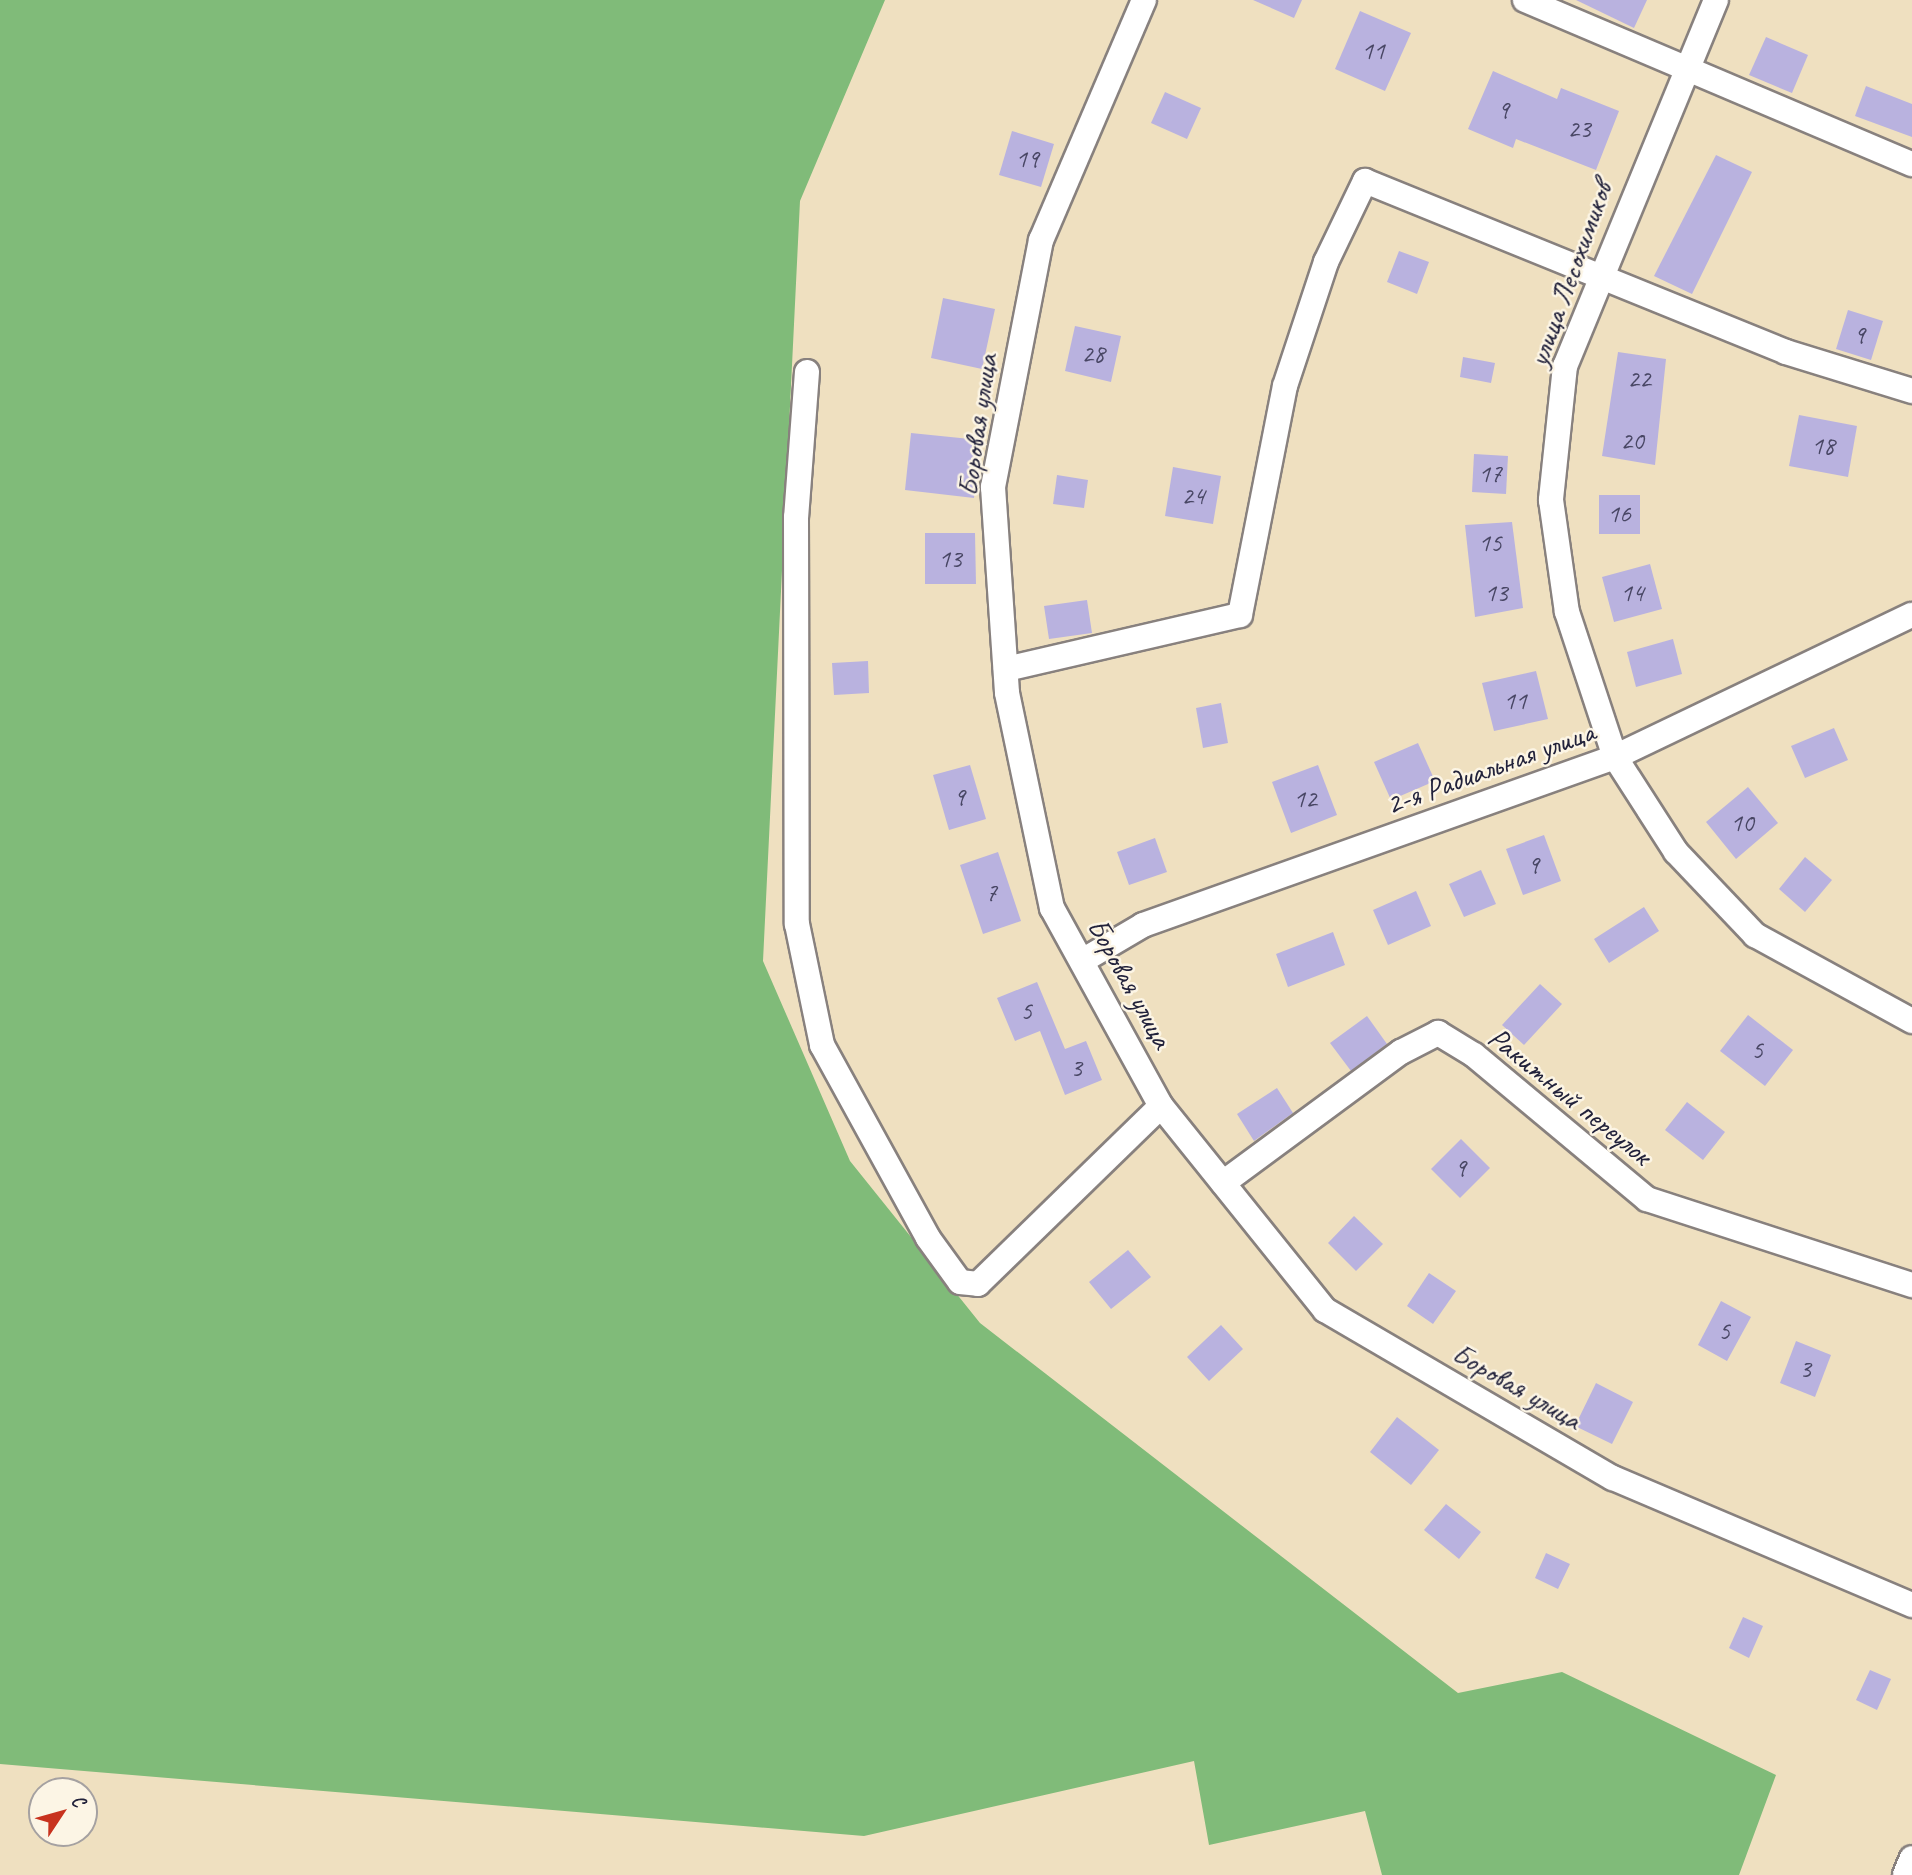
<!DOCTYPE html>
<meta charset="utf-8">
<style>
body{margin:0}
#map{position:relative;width:1912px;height:1875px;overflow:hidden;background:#efe0c0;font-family:Caveat,sans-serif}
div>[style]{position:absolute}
.forest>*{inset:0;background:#80bb79}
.building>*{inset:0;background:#b9b2df}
.roads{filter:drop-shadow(2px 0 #88817e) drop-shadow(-2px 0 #88817e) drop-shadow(0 2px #88817e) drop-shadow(0 -2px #88817e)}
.minor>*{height:24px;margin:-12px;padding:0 12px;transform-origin:12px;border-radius:12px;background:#fff}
span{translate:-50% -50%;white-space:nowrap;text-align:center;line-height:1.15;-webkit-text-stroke:5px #fcf5e5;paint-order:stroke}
.number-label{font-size:26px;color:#484664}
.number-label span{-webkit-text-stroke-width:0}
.street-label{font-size:30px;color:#22223b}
.north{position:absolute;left:28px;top:1777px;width:70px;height:70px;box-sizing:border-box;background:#fcf5e5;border:2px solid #a5a1a1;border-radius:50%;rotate:54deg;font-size:19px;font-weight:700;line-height:28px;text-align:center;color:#22223b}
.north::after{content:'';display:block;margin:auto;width:24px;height:32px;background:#c8321e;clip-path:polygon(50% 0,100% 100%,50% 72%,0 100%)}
</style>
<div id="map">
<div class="forest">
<i style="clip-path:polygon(0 0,885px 0,800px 201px,763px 961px,850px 1161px,980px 1323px,1458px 1693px,1562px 1672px,1776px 1775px,1739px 1875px,1382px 1875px,1365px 1811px,1209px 1845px,1194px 1761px,864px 1836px,0 1764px)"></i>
</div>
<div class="building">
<i style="clip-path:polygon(1253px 0,1302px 0,1294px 18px)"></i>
<i style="clip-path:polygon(1576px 0,1647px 0,1634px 28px)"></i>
<i style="clip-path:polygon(1360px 11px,1411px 33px,1385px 91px,1335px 69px)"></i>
<i style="clip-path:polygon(1766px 37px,1808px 55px,1792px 93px,1749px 75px)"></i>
<i style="clip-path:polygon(1493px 71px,1557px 99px,1561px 88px,1619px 111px,1596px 170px,1516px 139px,1513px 148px,1468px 129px)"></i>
<i style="clip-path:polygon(1866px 86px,1912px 104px,1912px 137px,1855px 116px)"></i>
<i style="clip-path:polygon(1165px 92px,1201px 108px,1187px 139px,1151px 123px)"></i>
<i style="clip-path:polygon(1012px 131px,1054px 144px,1041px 187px,999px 175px)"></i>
<i style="clip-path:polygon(1716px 155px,1752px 172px,1692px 294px,1654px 276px)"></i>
<i style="clip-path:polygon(1399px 251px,1429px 262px,1417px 294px,1387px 282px)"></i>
<i style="clip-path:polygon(943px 298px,995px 309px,982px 369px,931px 358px)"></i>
<i style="clip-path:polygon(1848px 310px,1883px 321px,1871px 360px,1836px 349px)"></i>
<i style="clip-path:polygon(1075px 326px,1121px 336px,1111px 382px,1065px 371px)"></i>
<i style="clip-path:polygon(1618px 352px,1666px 359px,1655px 465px,1602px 456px)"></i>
<i style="clip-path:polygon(1463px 357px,1495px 363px,1491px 383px,1460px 377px)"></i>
<i style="clip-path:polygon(1799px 415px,1857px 426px,1848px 477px,1789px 466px)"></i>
<i style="clip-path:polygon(911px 433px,980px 440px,974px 498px,905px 490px)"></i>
<i style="clip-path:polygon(1474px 454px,1508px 456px,1506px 494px,1472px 492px)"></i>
<i style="clip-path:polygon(1173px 467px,1221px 476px,1213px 524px,1165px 516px)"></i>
<i style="clip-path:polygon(1057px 475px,1088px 480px,1084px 508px,1053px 504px)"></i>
<i style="clip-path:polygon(1599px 495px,1640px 495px,1640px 534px,1599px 534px)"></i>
<i style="clip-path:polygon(1512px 522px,1523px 608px,1475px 617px,1465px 525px)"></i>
<i style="clip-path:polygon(925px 533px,975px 533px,976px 584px,925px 584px)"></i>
<i style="clip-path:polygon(1650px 564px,1662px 609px,1614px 622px,1602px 577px)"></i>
<i style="clip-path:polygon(1087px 600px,1092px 633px,1049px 639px,1044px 606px)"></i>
<i style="clip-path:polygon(1673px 639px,1682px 674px,1636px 687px,1627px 652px)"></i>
<i style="clip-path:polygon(868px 661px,869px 693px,834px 695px,832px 663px)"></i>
<i style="clip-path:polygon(1536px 671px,1548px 719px,1494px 731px,1482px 683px)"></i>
<i style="clip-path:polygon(1221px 703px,1228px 743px,1203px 748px,1196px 708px)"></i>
<i style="clip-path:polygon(1834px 728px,1848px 760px,1805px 778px,1791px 746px)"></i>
<i style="clip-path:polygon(1418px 743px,1435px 781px,1391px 800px,1374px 762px)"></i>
<i style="clip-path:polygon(970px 765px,986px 819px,949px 830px,933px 775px)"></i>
<i style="clip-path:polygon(1318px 765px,1337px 815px,1291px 833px,1272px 782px)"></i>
<i style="clip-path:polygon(1748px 787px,1778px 823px,1736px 859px,1706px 822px)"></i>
<i style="clip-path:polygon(1544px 835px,1561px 881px,1523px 895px,1506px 849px)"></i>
<i style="clip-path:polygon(1155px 838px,1167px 872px,1129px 885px,1117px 852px)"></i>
<i style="clip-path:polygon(998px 852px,1021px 921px,983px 934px,960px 865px)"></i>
<i style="clip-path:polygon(1805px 857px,1832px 880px,1805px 912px,1779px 889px)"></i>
<i style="clip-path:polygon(1481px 870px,1496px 904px,1464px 917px,1449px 884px)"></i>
<i style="clip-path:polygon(1416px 891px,1431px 926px,1388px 945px,1373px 910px)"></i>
<i style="clip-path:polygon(1644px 907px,1659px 931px,1609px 963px,1594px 939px)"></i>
<i style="clip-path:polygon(1333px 932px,1345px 965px,1288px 987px,1276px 954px)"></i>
<i style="clip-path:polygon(1037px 982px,1065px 1049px,1086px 1041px,1102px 1080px,1065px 1095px,1040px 1031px,1015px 1041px,997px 998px)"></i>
<i style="clip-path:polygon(1540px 984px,1562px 1004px,1524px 1045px,1502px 1025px)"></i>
<i style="clip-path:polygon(1748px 1015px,1793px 1050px,1765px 1086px,1720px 1051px)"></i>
<i style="clip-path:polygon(1367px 1016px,1387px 1044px,1351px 1071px,1330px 1043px)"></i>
<i style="clip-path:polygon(1277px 1088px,1293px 1113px,1254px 1141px,1237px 1114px)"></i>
<i style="clip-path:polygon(1687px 1102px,1725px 1132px,1703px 1160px,1665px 1130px)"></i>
<i style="clip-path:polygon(1461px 1139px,1490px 1168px,1460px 1198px,1431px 1169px)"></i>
<i style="clip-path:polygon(1354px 1216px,1383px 1244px,1356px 1271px,1328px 1243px)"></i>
<i style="clip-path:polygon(1128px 1250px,1151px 1277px,1111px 1309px,1089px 1282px)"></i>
<i style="clip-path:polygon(1429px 1273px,1456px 1291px,1433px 1324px,1407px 1306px)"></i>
<i style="clip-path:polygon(1721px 1301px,1751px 1317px,1727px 1361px,1698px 1345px)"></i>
<i style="clip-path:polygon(1221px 1325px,1243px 1349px,1209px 1381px,1187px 1357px)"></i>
<i style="clip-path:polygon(1796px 1341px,1831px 1355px,1815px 1397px,1780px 1383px)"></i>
<i style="clip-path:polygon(1596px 1383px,1633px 1402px,1612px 1444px,1575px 1426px)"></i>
<i style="clip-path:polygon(1397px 1417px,1439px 1450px,1411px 1485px,1370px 1452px)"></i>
<i style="clip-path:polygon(1446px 1504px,1481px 1532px,1459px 1559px,1424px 1530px)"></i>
<i style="clip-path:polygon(1546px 1553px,1570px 1564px,1558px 1589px,1535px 1578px)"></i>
<i style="clip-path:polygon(1743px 1617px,1763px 1626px,1749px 1658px,1729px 1648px)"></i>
<i style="clip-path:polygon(1870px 1670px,1891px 1679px,1877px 1710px,1856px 1700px)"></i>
</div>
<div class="roads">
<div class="minor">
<i style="left:1144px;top:0;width:261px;rotate:113.2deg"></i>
<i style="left:1041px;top:240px;width:252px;rotate:101deg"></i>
<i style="left:993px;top:487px;width:206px;rotate:86.1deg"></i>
<i style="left:1007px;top:693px;width:220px;rotate:78.2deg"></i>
<i style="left:1052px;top:908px;width:226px;rotate:61.2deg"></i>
<i style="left:1161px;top:1106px;width:262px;rotate:51.2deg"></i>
<i style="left:1325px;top:1310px;width:333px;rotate:30.3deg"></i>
<i style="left:1613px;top:1478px;width:325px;rotate:23deg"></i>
<i style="left:1525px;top:0;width:420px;rotate:23deg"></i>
<i style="left:1716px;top:0;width:396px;rotate:112.4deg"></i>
<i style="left:1565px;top:366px;width:135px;rotate:96deg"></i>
<i style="left:1551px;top:500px;width:113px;rotate:81.9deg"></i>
<i style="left:1567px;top:612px;width:153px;rotate:71.7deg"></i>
<i style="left:1615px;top:757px;width:113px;rotate:57.3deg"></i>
<i style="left:1676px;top:852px;width:115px;rotate:46.4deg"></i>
<i style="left:1755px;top:935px;width:179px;rotate:28.7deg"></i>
<i style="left:807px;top:372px;width:145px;rotate:94.3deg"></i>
<i style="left:796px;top:517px;width:407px;rotate:89.9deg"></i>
<i style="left:797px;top:924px;width:124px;rotate:78.3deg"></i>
<i style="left:822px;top:1045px;width:220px;rotate:61.2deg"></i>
<i style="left:928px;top:1238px;width:54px;rotate:54deg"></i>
<i style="left:960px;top:1282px;width:18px;rotate:6deg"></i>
<i style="left:978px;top:1284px;width:255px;rotate:-44.2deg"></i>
<i style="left:1006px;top:669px;width:240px;rotate:-13deg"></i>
<i style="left:1240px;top:615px;width:233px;rotate:-78.9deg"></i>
<i style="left:1285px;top:386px;width:131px;rotate:-71.7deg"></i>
<i style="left:1326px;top:262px;width:90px;rotate:-64.3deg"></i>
<i style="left:1365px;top:181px;width:454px;rotate:22.1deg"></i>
<i style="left:1786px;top:352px;width:132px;rotate:17.2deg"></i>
<i style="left:1082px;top:961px;width:71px;rotate:-30.5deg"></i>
<i style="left:1143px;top:925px;width:501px;rotate:-19.59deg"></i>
<i style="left:1615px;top:757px;width:329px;rotate:-25.6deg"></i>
<i style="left:1223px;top:1183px;width:221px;rotate:-36.4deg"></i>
<i style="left:1401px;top:1052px;width:42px;rotate:-27.2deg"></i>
<i style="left:1438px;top:1033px;width:42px;rotate:31.4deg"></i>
<i style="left:1474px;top:1055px;width:225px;rotate:39.8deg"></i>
<i style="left:1647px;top:1199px;width:279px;rotate:18deg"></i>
<i style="left:1905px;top:1875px;width:18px;rotate:-68deg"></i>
</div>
</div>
<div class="number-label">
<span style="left:1373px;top:51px">11</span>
<span style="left:1503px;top:110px">9</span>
<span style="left:1579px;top:129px">23</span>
<span style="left:1027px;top:159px">19</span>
<span style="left:1859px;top:335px">9</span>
<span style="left:1093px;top:354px">28</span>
<span style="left:1639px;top:379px">22</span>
<span style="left:1632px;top:441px">20</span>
<span style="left:1823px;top:446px">18</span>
<span style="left:1490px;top:474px">17</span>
<span style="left:1193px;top:496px">24</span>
<span style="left:1619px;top:514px">16</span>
<span style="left:1490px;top:543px">15</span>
<span style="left:950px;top:559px">13</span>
<span style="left:1496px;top:593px">13</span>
<span style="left:1632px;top:593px">14</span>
<span style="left:1515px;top:701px">11</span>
<span style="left:959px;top:797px">9</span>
<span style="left:1305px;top:799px">12</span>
<span style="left:1742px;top:823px">10</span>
<span style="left:1533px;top:865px">9</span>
<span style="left:991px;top:893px">7</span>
<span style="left:1026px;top:1011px">5</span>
<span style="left:1757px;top:1050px">5</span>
<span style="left:1076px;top:1068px">3</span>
<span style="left:1460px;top:1168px">9</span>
<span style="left:1724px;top:1331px">5</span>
<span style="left:1805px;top:1369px">3</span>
</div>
<div class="street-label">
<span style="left:1570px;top:274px;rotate:-70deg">улица Лесохимиков</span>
<span style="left:977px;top:425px;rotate:-82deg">Боровая улица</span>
<span style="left:1490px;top:768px;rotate:-20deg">2-я Радиальная улица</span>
<span style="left:1130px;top:983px;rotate:61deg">Боровая улица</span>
<span style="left:1570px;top:1096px;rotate:39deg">Ракитный переулок</span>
<span style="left:1517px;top:1386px;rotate:30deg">Боровая улица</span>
</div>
<div class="north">С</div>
</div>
